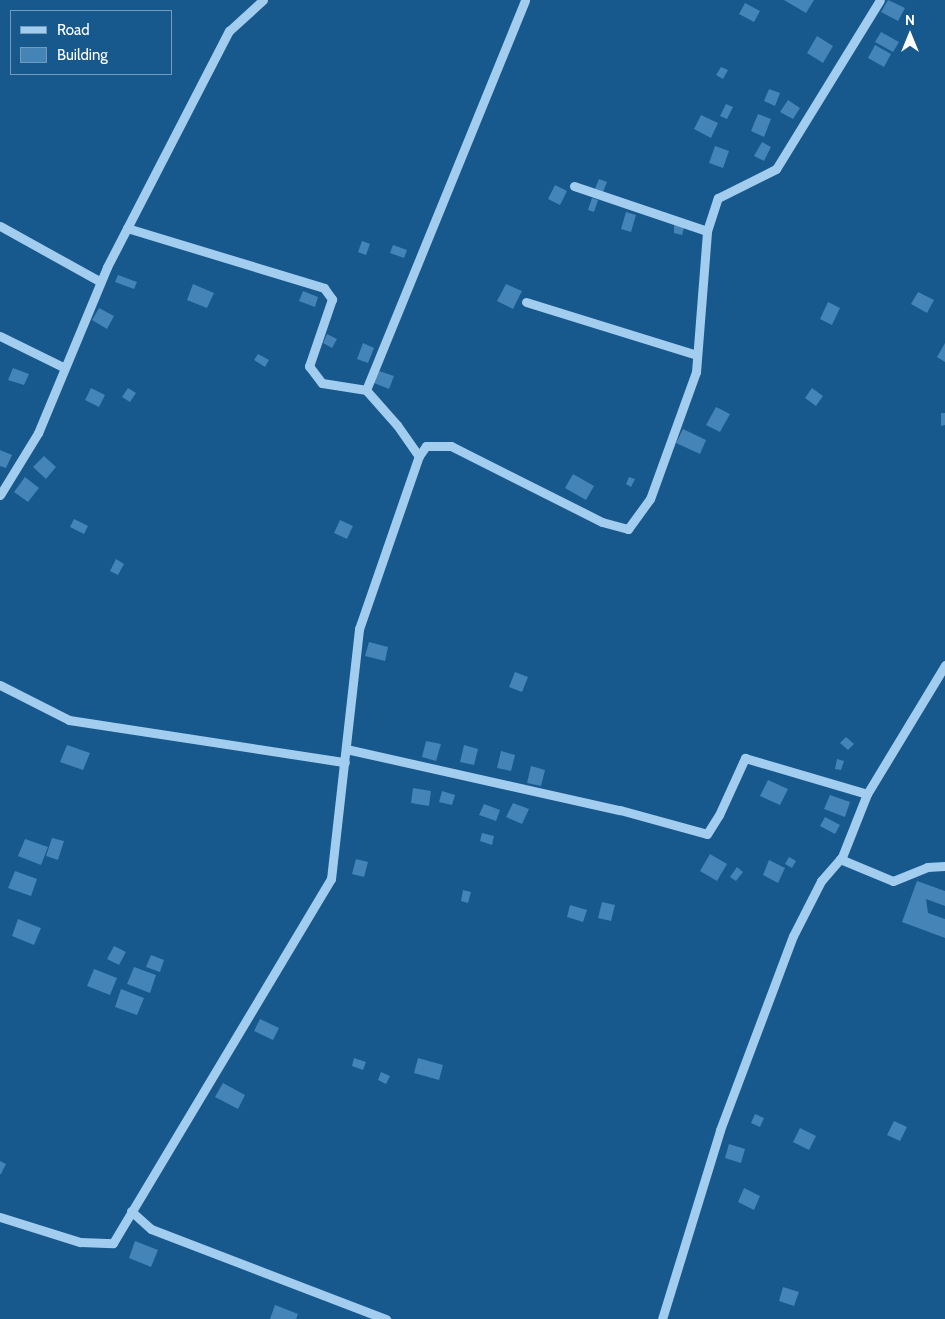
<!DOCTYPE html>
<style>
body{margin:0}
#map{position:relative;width:945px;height:1319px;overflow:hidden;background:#17588d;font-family:Cabin,sans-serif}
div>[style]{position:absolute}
.building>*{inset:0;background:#4484b7}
.minor>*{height:9px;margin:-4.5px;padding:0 4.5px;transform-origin:4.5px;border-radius:4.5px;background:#a2cdef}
span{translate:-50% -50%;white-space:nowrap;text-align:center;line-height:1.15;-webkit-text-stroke:4px #17588d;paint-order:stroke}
.legend{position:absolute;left:10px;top:10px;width:162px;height:65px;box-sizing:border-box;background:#17588d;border:1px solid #749bbb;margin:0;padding:6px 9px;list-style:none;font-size:15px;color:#fff}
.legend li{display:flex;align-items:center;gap:10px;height:25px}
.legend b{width:25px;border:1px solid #749bbb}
.north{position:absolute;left:885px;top:10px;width:50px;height:50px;-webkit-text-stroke:4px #17588d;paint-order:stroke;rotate:0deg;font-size:14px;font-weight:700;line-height:20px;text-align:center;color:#fff}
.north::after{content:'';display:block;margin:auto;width:18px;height:22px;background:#fff;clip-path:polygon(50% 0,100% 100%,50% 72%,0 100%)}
</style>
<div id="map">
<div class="building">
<i style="clip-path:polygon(784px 0,814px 0,806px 13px)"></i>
<i style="clip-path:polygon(888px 0,905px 8px,898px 21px,881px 12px)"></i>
<i style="clip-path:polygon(745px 3px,760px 11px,754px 22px,739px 14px)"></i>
<i style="clip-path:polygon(881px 32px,899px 42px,893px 52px,875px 42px)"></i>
<i style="clip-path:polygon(817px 36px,833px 46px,823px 63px,807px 53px)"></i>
<i style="clip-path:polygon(875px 45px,891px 54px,884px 67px,868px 58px)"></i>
<i style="clip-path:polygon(721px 67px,728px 70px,723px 79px,716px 75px)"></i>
<i style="clip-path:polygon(769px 89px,780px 93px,775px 106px,764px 101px)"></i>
<i style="clip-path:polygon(788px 100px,800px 108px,793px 119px,780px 112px)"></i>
<i style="clip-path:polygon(726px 104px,733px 107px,727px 119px,720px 116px)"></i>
<i style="clip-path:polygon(758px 114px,771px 119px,764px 137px,751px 131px)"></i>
<i style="clip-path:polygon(701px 115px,718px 123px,711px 138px,694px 129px)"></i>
<i style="clip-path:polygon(762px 142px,771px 147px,764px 161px,754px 156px)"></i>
<i style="clip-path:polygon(715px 146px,729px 151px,723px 168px,709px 163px)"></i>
<i style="clip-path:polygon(599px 179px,607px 182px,603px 192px,595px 189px)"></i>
<i style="clip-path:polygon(555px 185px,567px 191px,560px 205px,548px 199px)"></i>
<i style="clip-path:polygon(592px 198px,598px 200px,594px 212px,588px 210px)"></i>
<i style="clip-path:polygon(626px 212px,636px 215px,631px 232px,621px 229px)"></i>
<i style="clip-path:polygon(674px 225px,684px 228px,682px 235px,674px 233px)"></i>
<i style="clip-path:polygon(362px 241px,370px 244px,366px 255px,358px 252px)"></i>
<i style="clip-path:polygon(393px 245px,407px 250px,404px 258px,390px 253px)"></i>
<i style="clip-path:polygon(118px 275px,137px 282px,134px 289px,115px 282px)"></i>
<i style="clip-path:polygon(193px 284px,214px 293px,207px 308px,187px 300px)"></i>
<i style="clip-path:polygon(506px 284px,522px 291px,513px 309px,497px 301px)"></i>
<i style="clip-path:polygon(303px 291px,318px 297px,315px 307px,299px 301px)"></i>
<i style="clip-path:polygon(918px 292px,934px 300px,927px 313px,911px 304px)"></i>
<i style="clip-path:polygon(828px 302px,840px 308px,832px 325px,820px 319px)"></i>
<i style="clip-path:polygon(99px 308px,114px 316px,107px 329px,92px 320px)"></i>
<i style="clip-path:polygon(327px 334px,337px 339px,332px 348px,323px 343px)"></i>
<i style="clip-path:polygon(363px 343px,374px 348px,368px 363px,357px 359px)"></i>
<i style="clip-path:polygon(945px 343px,945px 362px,937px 357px)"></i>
<i style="clip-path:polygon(258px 354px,269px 360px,265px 367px,254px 360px)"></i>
<i style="clip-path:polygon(13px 368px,29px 374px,24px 385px,8px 380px)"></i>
<i style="clip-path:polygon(379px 371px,394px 376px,389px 389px,374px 383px)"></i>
<i style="clip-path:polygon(91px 388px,105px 395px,99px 407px,85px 400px)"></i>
<i style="clip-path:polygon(128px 388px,136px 393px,130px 402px,122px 397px)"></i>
<i style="clip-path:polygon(812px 388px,823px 396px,816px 406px,805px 398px)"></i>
<i style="clip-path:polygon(716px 407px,730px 414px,720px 432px,706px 425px)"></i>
<i style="clip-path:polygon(941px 413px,945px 413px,945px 425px,941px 426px)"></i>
<i style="clip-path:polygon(683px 429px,706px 440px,700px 454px,676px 443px)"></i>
<i style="clip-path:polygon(0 450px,12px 455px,6px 468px,0 466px)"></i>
<i style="clip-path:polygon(44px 456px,56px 467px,46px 479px,33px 467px)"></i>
<i style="clip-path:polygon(573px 474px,594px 486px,586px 500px,565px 488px)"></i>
<i style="clip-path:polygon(25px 477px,39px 488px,28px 502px,14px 492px)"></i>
<i style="clip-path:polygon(629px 477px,635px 479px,631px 487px,626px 484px)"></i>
<i style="clip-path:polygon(74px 519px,88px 526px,84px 534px,70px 527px)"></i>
<i style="clip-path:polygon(340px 520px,353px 526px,347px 539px,334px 533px)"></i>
<i style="clip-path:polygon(116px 559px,124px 564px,118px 575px,110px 571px)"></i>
<i style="clip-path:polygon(369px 642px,388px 647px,385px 661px,365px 656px)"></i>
<i style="clip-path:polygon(515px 672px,528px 677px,522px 692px,509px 687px)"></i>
<i style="clip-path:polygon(846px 737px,854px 744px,848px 750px,840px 743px)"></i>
<i style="clip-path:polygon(426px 741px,441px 744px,436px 761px,422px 757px)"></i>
<i style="clip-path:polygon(67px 745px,90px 753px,83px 770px,60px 762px)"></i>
<i style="clip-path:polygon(464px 745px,478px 749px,474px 765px,460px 762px)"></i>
<i style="clip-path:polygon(501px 751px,515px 755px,511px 771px,497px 768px)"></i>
<i style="clip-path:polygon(837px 759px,844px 761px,841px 770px,835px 769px)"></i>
<i style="clip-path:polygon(531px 766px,545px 770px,541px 786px,527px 783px)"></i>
<i style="clip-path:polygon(768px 780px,788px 789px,780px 805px,760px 796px)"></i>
<i style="clip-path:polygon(413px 788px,431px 791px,429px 806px,411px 803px)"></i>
<i style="clip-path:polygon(442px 791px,455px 795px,452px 805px,439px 802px)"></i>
<i style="clip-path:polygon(830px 795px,850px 802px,845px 817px,824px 809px)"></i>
<i style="clip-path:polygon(513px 803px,529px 809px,522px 824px,506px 817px)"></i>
<i style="clip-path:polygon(484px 804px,500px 810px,496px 821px,479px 815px)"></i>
<i style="clip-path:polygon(825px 817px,840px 825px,835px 834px,820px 826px)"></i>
<i style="clip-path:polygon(482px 833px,494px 836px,492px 845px,480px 841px)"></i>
<i style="clip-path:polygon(52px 838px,64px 841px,58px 860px,46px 856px)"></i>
<i style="clip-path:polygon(25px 839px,48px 847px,41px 865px,18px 856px)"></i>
<i style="clip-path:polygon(710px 854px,727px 864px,717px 881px,700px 871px)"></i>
<i style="clip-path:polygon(789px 857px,796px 861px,792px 868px,785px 864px)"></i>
<i style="clip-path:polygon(356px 859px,368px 862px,364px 877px,352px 874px)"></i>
<i style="clip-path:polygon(769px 860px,785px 868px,778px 883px,763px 875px)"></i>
<i style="clip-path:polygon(737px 867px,743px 872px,736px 881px,730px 877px)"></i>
<i style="clip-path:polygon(15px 871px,37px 879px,31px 896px,8px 888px)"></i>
<i style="clip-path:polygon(917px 881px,945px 891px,945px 906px,926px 899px,928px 913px,945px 919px,945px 938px,902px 922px)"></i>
<i style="clip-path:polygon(463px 890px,471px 892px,468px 903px,461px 901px)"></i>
<i style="clip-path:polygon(602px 902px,615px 905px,611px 921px,598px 918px)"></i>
<i style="clip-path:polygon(570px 905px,587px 910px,583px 922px,567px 917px)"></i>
<i style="clip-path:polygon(18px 919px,41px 928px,34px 945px,12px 936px)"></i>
<i style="clip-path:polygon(114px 946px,126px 952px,119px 965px,107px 959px)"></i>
<i style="clip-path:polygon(151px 955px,164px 960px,160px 972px,146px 967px)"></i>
<i style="clip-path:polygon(134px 967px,156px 975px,150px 993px,127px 984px)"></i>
<i style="clip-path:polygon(94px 969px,117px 978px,110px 995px,87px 986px)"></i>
<i style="clip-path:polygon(121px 989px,144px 998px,137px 1015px,115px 1007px)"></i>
<i style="clip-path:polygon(260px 1019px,279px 1028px,273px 1040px,254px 1031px)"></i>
<i style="clip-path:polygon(354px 1058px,366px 1062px,363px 1070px,352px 1066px)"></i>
<i style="clip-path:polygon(418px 1058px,443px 1065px,439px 1080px,414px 1073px)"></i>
<i style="clip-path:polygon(381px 1072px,390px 1076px,386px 1084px,378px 1080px)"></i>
<i style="clip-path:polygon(223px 1083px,245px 1095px,238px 1109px,215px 1097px)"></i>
<i style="clip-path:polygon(755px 1114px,764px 1118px,760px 1127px,751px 1123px)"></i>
<i style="clip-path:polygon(894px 1121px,907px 1127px,900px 1141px,887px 1135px)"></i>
<i style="clip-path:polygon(800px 1128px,816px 1136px,809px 1150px,793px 1142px)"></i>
<i style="clip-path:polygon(729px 1144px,745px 1149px,741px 1163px,725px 1158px)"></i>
<i style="clip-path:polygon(0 1161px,6px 1164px,1px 1174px,0 1174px)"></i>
<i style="clip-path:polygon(744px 1188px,760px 1196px,754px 1210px,738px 1202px)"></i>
<i style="clip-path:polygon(135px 1241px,158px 1250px,151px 1267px,129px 1258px)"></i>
<i style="clip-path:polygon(783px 1287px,799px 1292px,794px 1306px,779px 1301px)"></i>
<i style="clip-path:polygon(275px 1305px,298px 1314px,296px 1319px,270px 1319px)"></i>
</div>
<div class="minor">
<i style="left:574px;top:186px;width:140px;rotate:18.7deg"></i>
<i style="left:0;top:226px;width:115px;rotate:29deg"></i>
<i style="left:127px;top:228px;width:206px;rotate:16.9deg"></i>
<i style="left:324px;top:288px;width:14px;rotate:54deg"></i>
<i style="left:332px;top:299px;width:71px;rotate:108.9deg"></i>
<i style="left:309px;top:366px;width:21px;rotate:53deg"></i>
<i style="left:322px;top:383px;width:45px;rotate:9deg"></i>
<i style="left:366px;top:390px;width:47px;rotate:48.5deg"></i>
<i style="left:397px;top:425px;width:38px;rotate:55deg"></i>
<i style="left:526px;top:302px;width:179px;rotate:17.2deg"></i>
<i style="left:0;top:336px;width:72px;rotate:26.2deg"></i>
<i style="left:366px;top:390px;width:421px;rotate:-67.8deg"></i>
<i style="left:0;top:495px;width:73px;rotate:-58.5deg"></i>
<i style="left:38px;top:433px;width:180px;rotate:-67.4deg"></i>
<i style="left:107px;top:267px;width:266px;rotate:-62.7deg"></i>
<i style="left:229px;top:31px;width:46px;rotate:-42.4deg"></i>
<i style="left:0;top:685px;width:77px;rotate:26.9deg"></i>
<i style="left:69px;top:720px;width:279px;rotate:8.7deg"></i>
<i style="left:346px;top:749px;width:281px;rotate:12.6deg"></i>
<i style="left:620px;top:810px;width:90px;rotate:15.4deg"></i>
<i style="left:707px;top:834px;width:22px;rotate:-58deg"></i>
<i style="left:719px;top:815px;width:63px;rotate:-65.5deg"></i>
<i style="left:745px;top:758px;width:127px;rotate:16.4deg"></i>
<i style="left:840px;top:859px;width:57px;rotate:22.5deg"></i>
<i style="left:893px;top:881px;width:37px;rotate:-22deg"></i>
<i style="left:927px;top:867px;width:18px;rotate:-3deg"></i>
<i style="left:131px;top:1211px;width:27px;rotate:42deg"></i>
<i style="left:151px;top:1229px;width:252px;rotate:21deg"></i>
<i style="left:0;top:1217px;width:84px;rotate:17.4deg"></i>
<i style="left:80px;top:1242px;width:33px;rotate:2deg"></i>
<i style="left:113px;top:1243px;width:424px;rotate:-59.1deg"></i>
<i style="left:331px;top:879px;width:252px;rotate:-83.6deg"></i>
<i style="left:359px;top:629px;width:183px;rotate:-70.9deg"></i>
<i style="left:419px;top:456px;width:12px;rotate:-55deg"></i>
<i style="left:426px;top:446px;width:25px"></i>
<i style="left:451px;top:446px;width:169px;rotate:26.7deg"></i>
<i style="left:602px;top:522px;width:27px;rotate:15deg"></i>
<i style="left:628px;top:529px;width:37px;rotate:-54deg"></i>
<i style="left:650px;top:499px;width:135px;rotate:-70.1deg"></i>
<i style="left:696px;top:372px;width:141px;rotate:-85.5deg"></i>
<i style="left:707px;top:231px;width:35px;rotate:-72deg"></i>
<i style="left:718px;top:198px;width:65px;rotate:-26.6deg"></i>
<i style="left:776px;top:169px;width:198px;rotate:-58.4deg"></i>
<i style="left:662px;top:1319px;width:198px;rotate:-72.9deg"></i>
<i style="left:720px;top:1130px;width:207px;rotate:-69.4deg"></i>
<i style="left:793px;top:936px;width:62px;rotate:-63deg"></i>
<i style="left:821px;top:881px;width:32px;rotate:-49deg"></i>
<i style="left:842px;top:857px;width:68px;rotate:-68.4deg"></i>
<i style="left:867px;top:794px;width:151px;rotate:-58.8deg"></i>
</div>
<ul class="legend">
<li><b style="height:6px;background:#a2cdef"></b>Road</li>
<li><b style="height:14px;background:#4484b7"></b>Building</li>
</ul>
<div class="north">N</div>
</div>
